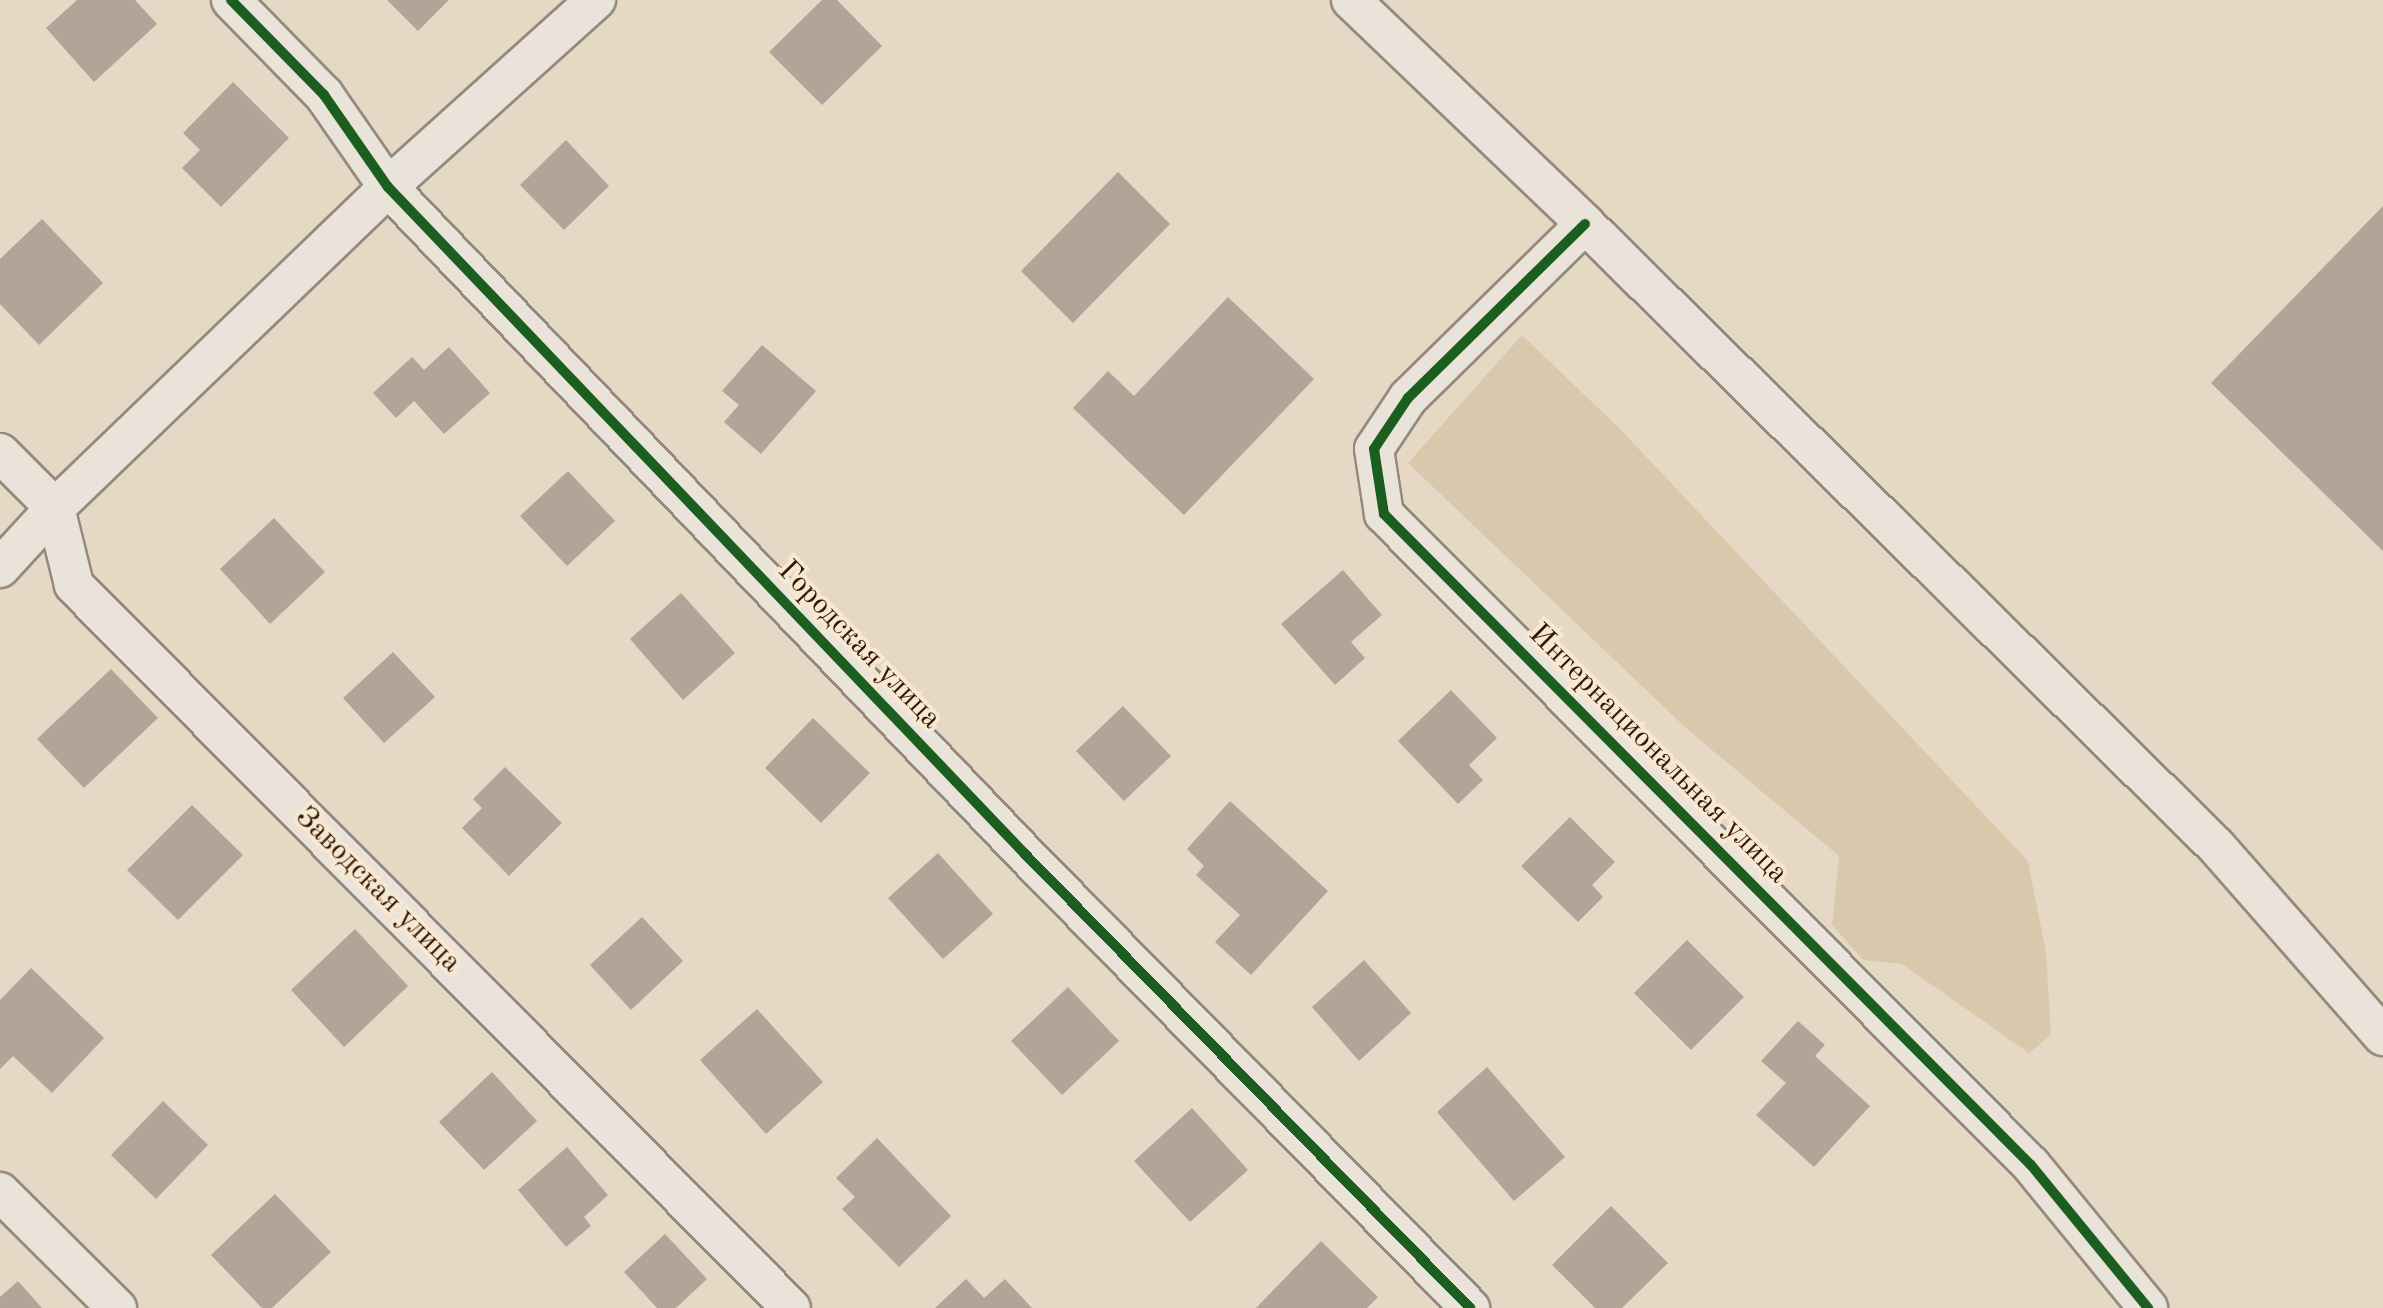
<!DOCTYPE html>
<meta charset="utf-8">
<style>
body{margin:0}
#map{position:relative;width:2383px;height:1308px;overflow:hidden;background:#e5d8c5;font-family:"Old Standard TT",serif}
div>[style]{position:absolute}
.green>*{inset:0;background:#dac8ad}
.building>*{inset:0;background:#b0a598}
.roads{filter:drop-shadow(2px 0 #94897c) drop-shadow(-2px 0 #94897c) drop-shadow(0 2px #94897c) drop-shadow(0 -2px #94897c)}
.street>*{height:38px;margin:-19px;padding:0 19px;transform-origin:19px;border-radius:19px;background:#eae3d9}
.cycleway>*{height:10px;margin:-5px;padding:0 5px;transform-origin:5px;border-radius:5px;background:#1b5e20}
span{translate:-50% -50%;white-space:nowrap;text-align:center;line-height:1.15;-webkit-text-stroke:8px #f7e8d1;paint-order:stroke}
.street-label{font-size:30px;color:#321704}
</style>
<div id="map">
<div class="green">
<i style="clip-path:polygon(1522px 335px,1619px 428px,2028px 861px,2046px 953px,2051px 1035px,2029px 1053px,1902px 964px,1863px 960px,1832px 925px,1839px 856px,1687px 729px,1408px 463px)"></i>
</div>
<div class="building">
<i style="clip-path:polygon(77px 0,135px 0,157px 24px,94px 82px,46px 28px)"></i>
<i style="clip-path:polygon(387px 0,449px 0,418px 31px)"></i>
<i style="clip-path:polygon(822px 0,837px 0,882px 46px,822px 105px,769px 52px)"></i>
<i style="clip-path:polygon(233px 82px,289px 138px,221px 207px,182px 168px,200px 150px,183px 133px)"></i>
<i style="clip-path:polygon(566px 140px,609px 186px,564px 230px,520px 185px)"></i>
<i style="clip-path:polygon(1118px 172px,1170px 224px,1073px 323px,1021px 271px)"></i>
<i style="clip-path:polygon(2383px 206px,2383px 551px,2211px 383px)"></i>
<i style="clip-path:polygon(42px 219px,103px 283px,39px 345px,0 304px,0 259px)"></i>
<i style="clip-path:polygon(1228px 297px,1314px 379px,1184px 515px,1073px 408px,1108px 371px,1134px 396px)"></i>
<i style="clip-path:polygon(762px 345px,816px 391px,761px 454px,724px 422px,739px 405px,722px 391px)"></i>
<i style="clip-path:polygon(449px 347px,490px 393px,444px 434px,414px 401px,396px 418px,373px 393px,412px 357px,424px 370px)"></i>
<i style="clip-path:polygon(568px 471px,615px 521px,567px 566px,520px 516px)"></i>
<i style="clip-path:polygon(274px 518px,325px 572px,270px 624px,220px 569px)"></i>
<i style="clip-path:polygon(1343px 570px,1382px 615px,1351px 642px,1365px 658px,1335px 685px,1281px 624px)"></i>
<i style="clip-path:polygon(681px 593px,735px 653px,683px 700px,630px 639px)"></i>
<i style="clip-path:polygon(393px 652px,435px 697px,384px 743px,343px 698px)"></i>
<i style="clip-path:polygon(111px 669px,158px 718px,84px 788px,37px 739px)"></i>
<i style="clip-path:polygon(1451px 690px,1497px 738px,1469px 765px,1483px 780px,1458px 804px,1398px 741px)"></i>
<i style="clip-path:polygon(1123px 706px,1171px 756px,1124px 801px,1076px 751px)"></i>
<i style="clip-path:polygon(813px 718px,870px 773px,821px 823px,765px 768px)"></i>
<i style="clip-path:polygon(505px 767px,562px 823px,509px 876px,462px 828px,482px 808px,473px 799px)"></i>
<i style="clip-path:polygon(1230px 801px,1328px 891px,1251px 975px,1215px 942px,1240px 915px,1196px 875px,1204px 866px,1187px 849px)"></i>
<i style="clip-path:polygon(192px 805px,243px 855px,178px 920px,127px 870px)"></i>
<i style="clip-path:polygon(1570px 817px,1615px 862px,1592px 885px,1603px 897px,1578px 922px,1521px 866px)"></i>
<i style="clip-path:polygon(938px 853px,993px 914px,943px 959px,888px 898px)"></i>
<i style="clip-path:polygon(642px 917px,683px 961px,631px 1010px,590px 965px)"></i>
<i style="clip-path:polygon(355px 929px,408px 986px,344px 1047px,291px 990px)"></i>
<i style="clip-path:polygon(1687px 940px,1744px 997px,1691px 1050px,1634px 993px)"></i>
<i style="clip-path:polygon(1364px 960px,1411px 1013px,1359px 1061px,1312px 1007px)"></i>
<i style="clip-path:polygon(31px 968px,104px 1038px,52px 1093px,13px 1056px,0 1069px,0 1000px)"></i>
<i style="clip-path:polygon(1068px 987px,1119px 1041px,1062px 1095px,1011px 1041px)"></i>
<i style="clip-path:polygon(757px 1009px,823px 1082px,766px 1134px,700px 1060px)"></i>
<i style="clip-path:polygon(1798px 1021px,1825px 1045px,1815px 1056px,1870px 1106px,1814px 1167px,1756px 1115px,1786px 1083px,1761px 1061px)"></i>
<i style="clip-path:polygon(1487px 1067px,1565px 1157px,1514px 1201px,1437px 1112px)"></i>
<i style="clip-path:polygon(492px 1072px,537px 1121px,484px 1170px,439px 1122px)"></i>
<i style="clip-path:polygon(163px 1101px,208px 1145px,156px 1199px,111px 1155px)"></i>
<i style="clip-path:polygon(1192px 1108px,1248px 1170px,1190px 1222px,1134px 1161px)"></i>
<i style="clip-path:polygon(877px 1138px,951px 1216px,899px 1267px,842px 1209px,855px 1197px,836px 1178px)"></i>
<i style="clip-path:polygon(567px 1147px,608px 1195px,584px 1217px,591px 1226px,566px 1247px,518px 1190px)"></i>
<i style="clip-path:polygon(275px 1194px,331px 1252px,272px 1308px,262px 1308px,211px 1255px)"></i>
<i style="clip-path:polygon(1611px 1206px,1668px 1263px,1622px 1308px,1595px 1308px,1552px 1265px)"></i>
<i style="clip-path:polygon(665px 1234px,707px 1279px,676px 1308px,657px 1308px,624px 1272px)"></i>
<i style="clip-path:polygon(1321px 1241px,1378px 1297px,1367px 1308px,1256px 1308px)"></i>
<i style="clip-path:polygon(966px 1279px,984px 1298px,1005px 1279px,1032px 1308px,935px 1308px)"></i>
<i style="clip-path:polygon(18px 1281px,42px 1308px,0 1308px,0 1297px)"></i>
</div>
<div class="roads">
<div class="street">
<i style="left:231px;top:0;width:133px;rotate:45.6deg"></i>
<i style="left:324px;top:95px;width:112px;rotate:55.2deg"></i>
<i style="left:388px;top:187px;width:922px;rotate:46.32deg"></i>
<i style="left:1025px;top:854px;width:636px;rotate:45.57deg"></i>
<i style="left:1351px;top:0;width:324px;rotate:43.7deg"></i>
<i style="left:1585px;top:224px;width:886px;rotate:44.59deg"></i>
<i style="left:2216px;top:846px;width:253px;rotate:48.7deg"></i>
<i style="left:1585px;top:224px;width:248px;rotate:135.5deg"></i>
<i style="left:1408px;top:398px;width:61px;rotate:123.7deg"></i>
<i style="left:1374px;top:449px;width:66px;rotate:81.3deg"></i>
<i style="left:1384px;top:514px;width:918px;rotate:45.18deg"></i>
<i style="left:2031px;top:1165px;width:185px;rotate:50.7deg"></i>
<i style="left:0;top:453px;width:78px;rotate:45deg"></i>
<i style="left:55px;top:508px;width:79px;rotate:76.1deg"></i>
<i style="left:74px;top:585px;width:1018px;rotate:45.24deg"></i>
<i style="left:0;top:568px;width:81px;rotate:-47.5deg"></i>
<i style="left:55px;top:508px;width:463px;rotate:-43.9deg"></i>
<i style="left:388px;top:187px;width:280px;rotate:-42deg"></i>
<i style="left:0;top:1192px;width:165px;rotate:44.8deg"></i>
</div>
</div>
<div class="cycleway">
<i style="left:231px;top:0;width:133px;rotate:45.6deg"></i>
<i style="left:324px;top:95px;width:112px;rotate:55.2deg"></i>
<i style="left:388px;top:187px;width:922px;rotate:46.32deg"></i>
<i style="left:1025px;top:854px;width:636px;rotate:45.57deg"></i>
<i style="left:1585px;top:224px;width:248px;rotate:135.5deg"></i>
<i style="left:1408px;top:398px;width:61px;rotate:123.7deg"></i>
<i style="left:1374px;top:449px;width:66px;rotate:81.3deg"></i>
<i style="left:1384px;top:514px;width:918px;rotate:45.18deg"></i>
<i style="left:2031px;top:1165px;width:185px;rotate:50.7deg"></i>
</div>
<div class="street-label">
<span style="left:859px;top:645px;rotate:46deg">Городская улица</span>
<span style="left:1658px;top:754px;rotate:45deg">Интернациональная улица</span>
<span style="left:378px;top:890px;rotate:45deg">Заводская улица</span>
</div>
</div>
